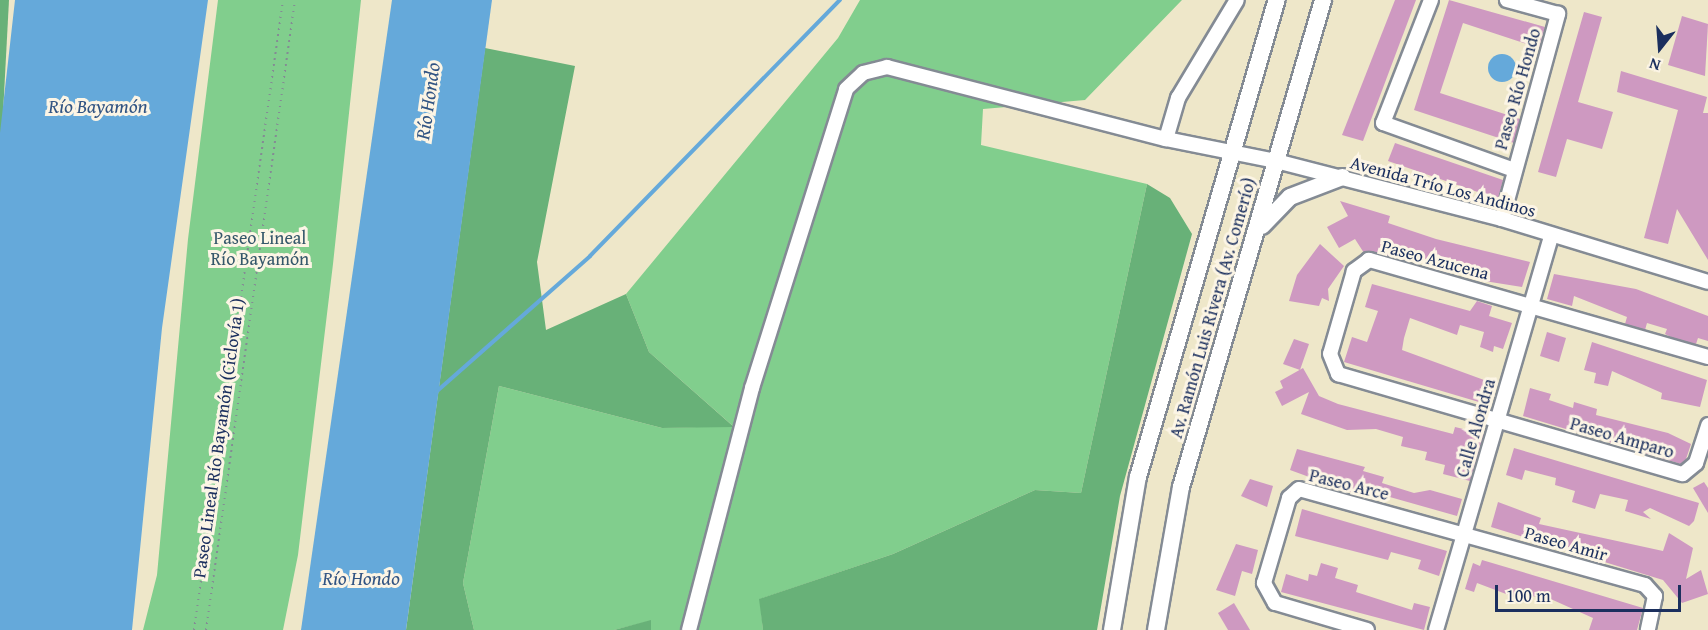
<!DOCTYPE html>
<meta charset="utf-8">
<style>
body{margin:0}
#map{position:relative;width:1708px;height:630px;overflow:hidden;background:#eee7c9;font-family:"Gentium Book Plus",serif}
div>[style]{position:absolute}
.green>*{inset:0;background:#81ce8d}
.forest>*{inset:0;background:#68b178}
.water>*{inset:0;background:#65a9da}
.round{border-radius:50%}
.stream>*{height:4px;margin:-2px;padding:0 2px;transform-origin:2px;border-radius:2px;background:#65a9da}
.building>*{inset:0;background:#ce99c1}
.path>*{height:2px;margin-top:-1px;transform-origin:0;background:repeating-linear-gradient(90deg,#848b94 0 1.5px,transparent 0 6px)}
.roads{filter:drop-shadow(2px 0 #848b94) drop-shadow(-2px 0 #848b94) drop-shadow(0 2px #848b94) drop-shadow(0 -2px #848b94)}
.minor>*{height:14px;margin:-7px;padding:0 7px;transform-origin:7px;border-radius:7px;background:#fff}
.major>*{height:16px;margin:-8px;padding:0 8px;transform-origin:8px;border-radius:8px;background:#fff}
span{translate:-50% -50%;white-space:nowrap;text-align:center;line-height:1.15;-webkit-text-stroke:6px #fcf5e5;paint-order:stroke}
.street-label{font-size:18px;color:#1b2f5e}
.park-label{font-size:18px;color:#34576a}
.water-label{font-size:20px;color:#315483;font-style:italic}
.north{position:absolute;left:1630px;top:18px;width:60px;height:60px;-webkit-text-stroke:4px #fcf5e5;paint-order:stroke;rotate:197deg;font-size:16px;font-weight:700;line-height:24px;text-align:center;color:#1b2f5e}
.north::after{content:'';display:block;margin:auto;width:21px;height:27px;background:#1b2f5e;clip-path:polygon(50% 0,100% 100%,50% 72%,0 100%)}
.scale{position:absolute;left:1495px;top:585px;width:186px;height:27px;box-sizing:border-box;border:3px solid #1b2f5e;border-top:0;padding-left:8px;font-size:18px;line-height:21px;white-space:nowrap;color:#1b2f5e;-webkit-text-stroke:4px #fcf5e5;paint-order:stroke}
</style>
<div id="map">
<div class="green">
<i style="clip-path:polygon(218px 0,361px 0,333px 264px,298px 555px,283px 630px,143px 630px,157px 575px,188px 239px)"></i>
<i style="clip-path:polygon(860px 0,1182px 0,1085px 100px,983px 109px,981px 145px,1147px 184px,1081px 493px,1035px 490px,893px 554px,760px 599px,763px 630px,651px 630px,650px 621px,614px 630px,474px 630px,463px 583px,499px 386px,662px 428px,733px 426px,649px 352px,626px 294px,838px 38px)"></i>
</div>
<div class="forest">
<i style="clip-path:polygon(0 0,9px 0,0 170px)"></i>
<i style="clip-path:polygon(485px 48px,575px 66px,537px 262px,546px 330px,626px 294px,649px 352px,734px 427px,662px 428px,499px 386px,463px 583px,474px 630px,406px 630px)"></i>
<i style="clip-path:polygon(1147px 184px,1170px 198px,1192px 234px,1120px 496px,1097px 630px,763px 630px,759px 599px,893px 554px,1035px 490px,1081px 493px)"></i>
<i style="clip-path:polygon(651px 620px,651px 630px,614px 630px)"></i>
</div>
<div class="water">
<i style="clip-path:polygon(15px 0,208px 0,162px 328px,132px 630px,0 630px,0 133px)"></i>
<i style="clip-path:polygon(392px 0,492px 0,406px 630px,301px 630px)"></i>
<i class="round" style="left:1488px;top:54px;width:28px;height:28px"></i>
</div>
<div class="stream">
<i style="left:436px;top:392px;width:205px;rotate:-41.4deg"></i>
<i style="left:590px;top:256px;width:358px;rotate:-45.7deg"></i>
</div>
<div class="building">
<i style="clip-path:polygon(1395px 0,1416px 0,1363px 141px,1342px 135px)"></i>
<i style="clip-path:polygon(1449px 0,1545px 27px,1539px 48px,1463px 23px,1440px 93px,1520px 119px,1514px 143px,1414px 110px)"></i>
<i style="clip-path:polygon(1584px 12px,1602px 17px,1578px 102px,1613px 112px,1602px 149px,1567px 139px,1556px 177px,1538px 172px)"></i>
<i style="clip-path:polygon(1682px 16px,1708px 24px,1705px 76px,1668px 65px)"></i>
<i style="clip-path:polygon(1621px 71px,1707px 97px,1703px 113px,1708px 113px,1708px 260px,1677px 209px,1668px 244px,1644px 238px,1678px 110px,1617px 92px)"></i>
<i style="clip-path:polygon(1395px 143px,1503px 180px,1498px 199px,1388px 161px)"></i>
<i style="clip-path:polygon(1340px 201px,1390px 216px,1388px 223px,1436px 239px,1530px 262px,1522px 287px,1478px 280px,1409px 252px,1406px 260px,1364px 253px,1355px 239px,1339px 248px,1327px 227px,1348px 216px)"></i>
<i style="clip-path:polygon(1320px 244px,1344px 266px,1328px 289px,1329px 301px,1322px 298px,1319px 306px,1289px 301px,1297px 275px)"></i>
<i style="clip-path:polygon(1554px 274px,1636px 289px,1708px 316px,1708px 341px,1698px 338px,1696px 344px,1673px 338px,1665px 334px,1667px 329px,1647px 323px,1645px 330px,1625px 324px,1627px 317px,1574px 296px,1572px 306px,1547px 299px)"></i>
<i style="clip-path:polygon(1372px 284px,1470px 311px,1477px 301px,1492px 306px,1489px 316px,1512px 323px,1503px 349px,1494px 346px,1493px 352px,1480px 347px,1484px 332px,1460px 325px,1457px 335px,1410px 318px,1404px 338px,1402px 350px,1495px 384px,1489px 405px,1344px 362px,1352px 337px,1367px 342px,1378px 311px,1365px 307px)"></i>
<i style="clip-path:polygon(1547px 332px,1566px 338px,1559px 362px,1540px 356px)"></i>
<i style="clip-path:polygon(1294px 339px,1309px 344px,1300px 370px,1283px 364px)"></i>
<i style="clip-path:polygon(1592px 342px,1707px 380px,1700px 407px,1661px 399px,1662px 393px,1612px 371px,1608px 386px,1594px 383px,1596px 373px,1584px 370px)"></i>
<i style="clip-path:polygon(1303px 368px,1319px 396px,1338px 404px,1453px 434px,1455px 427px,1484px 434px,1470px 481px,1443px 474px,1445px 465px,1425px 460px,1427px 452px,1401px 446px,1403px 437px,1376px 429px,1347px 430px,1301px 414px,1309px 392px,1282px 406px,1275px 392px,1283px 388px,1280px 381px)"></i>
<i style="clip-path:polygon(1530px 388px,1551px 394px,1549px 400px,1573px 408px,1574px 402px,1597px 409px,1596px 415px,1668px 433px,1691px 444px,1686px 459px,1681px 464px,1523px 416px)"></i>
<i style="clip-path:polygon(1514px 448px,1699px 503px,1694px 521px,1689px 526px,1650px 508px,1643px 512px,1651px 519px,1625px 511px,1628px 500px,1600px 494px,1595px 509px,1572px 502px,1575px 491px,1555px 485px,1556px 478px,1525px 470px,1522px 480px,1506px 475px)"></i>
<i style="clip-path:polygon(1297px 449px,1365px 467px,1363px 471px,1384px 477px,1382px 483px,1414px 493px,1430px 490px,1462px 499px,1457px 516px,1358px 488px,1356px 494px,1290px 470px)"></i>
<i style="clip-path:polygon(1250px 479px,1273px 486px,1267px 507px,1241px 496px)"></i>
<i style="clip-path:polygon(1704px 482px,1708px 488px,1708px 513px,1693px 488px)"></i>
<i style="clip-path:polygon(1498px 502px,1541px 518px,1539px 524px,1663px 551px,1669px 533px,1693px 548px,1686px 579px,1701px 570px,1708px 594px,1682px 603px,1663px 580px,1491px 527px)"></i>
<i style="clip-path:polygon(1302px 509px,1447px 551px,1439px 576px,1418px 569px,1421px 560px,1391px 552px,1388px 560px,1295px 536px)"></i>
<i style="clip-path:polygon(1236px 544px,1258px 550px,1252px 574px,1242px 571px,1235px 596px,1216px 590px)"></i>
<i style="clip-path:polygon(1482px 560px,1643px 608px,1637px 630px,1589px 630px,1593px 618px,1544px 596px,1514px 597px,1477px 583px,1474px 592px,1465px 589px,1473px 563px,1480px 566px)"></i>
<i style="clip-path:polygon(1321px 563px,1338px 568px,1335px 578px,1358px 585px,1356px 592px,1412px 610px,1414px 603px,1430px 607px,1424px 630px,1281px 592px,1286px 574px,1308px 581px,1309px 574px,1317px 576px)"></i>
<i style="clip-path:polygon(1234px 603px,1250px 630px,1228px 630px,1218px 613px)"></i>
</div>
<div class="path">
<i style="left:194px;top:630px;width:636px;rotate:-81.96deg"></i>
<i style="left:206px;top:630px;width:636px;rotate:-81.96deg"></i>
</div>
<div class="roads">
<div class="minor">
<i style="left:1431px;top:0;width:132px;rotate:111.3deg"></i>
<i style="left:1383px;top:123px;width:139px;rotate:19.7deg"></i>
<i style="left:1166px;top:139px;width:43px;rotate:-73.7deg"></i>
<i style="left:1178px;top:98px;width:114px;rotate:-59deg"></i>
<i style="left:1502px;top:219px;width:213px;rotate:-74.7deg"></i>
<i style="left:1558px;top:14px;width:53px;rotate:-164.6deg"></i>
<i style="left:1708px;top:357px;width:353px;rotate:-164deg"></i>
<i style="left:1369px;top:260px;width:19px;rotate:144deg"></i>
<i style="left:1354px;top:271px;width:86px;rotate:106.1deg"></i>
<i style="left:1330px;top:354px;width:22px;rotate:68deg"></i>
<i style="left:1338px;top:374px;width:359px;rotate:16.2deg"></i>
<i style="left:1683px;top:474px;width:17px;rotate:-40deg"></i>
<i style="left:1696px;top:463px;width:40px;rotate:-72deg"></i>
<i style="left:689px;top:630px;width:250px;rotate:-75.4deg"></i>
<i style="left:752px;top:388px;width:313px;rotate:-72.5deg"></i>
<i style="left:846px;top:89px;width:23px;rotate:-43deg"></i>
<i style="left:863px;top:73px;width:25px;rotate:-14deg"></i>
<i style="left:887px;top:67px;width:288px;rotate:14.5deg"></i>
<i style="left:1166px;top:139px;width:112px;rotate:11.3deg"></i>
<i style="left:1276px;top:161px;width:233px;rotate:14.4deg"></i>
<i style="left:1502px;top:219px;width:215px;rotate:17deg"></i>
<i style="left:1367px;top:630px;width:96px;rotate:-163.6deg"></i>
<i style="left:1275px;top:603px;width:23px;rotate:-119deg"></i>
<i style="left:1264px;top:583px;width:89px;rotate:-73.6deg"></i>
<i style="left:1289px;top:498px;width:13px;rotate:-42deg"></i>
<i style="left:1299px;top:489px;width:359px;rotate:15.5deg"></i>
<i style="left:1645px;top:585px;width:15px;rotate:48deg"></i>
<i style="left:1655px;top:596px;width:35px;rotate:102deg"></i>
<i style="left:1436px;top:630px;width:410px;rotate:-73.7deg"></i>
</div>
<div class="major">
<i style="left:1262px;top:226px;width:40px;rotate:-46deg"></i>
<i style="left:1290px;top:197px;width:56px;rotate:-21deg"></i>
<i style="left:1112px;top:630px;width:155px;rotate:-80.4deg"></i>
<i style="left:1138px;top:477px;width:497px;rotate:-73.8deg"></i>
<i style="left:1156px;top:630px;width:145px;rotate:-80.1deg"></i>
<i style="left:1181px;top:487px;width:507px;rotate:-73.74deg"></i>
</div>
</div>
<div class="street-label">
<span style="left:1518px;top:89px;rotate:-74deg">Paseo Río Hondo</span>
<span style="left:1443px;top:187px;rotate:15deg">Avenida Trío Los Andinos</span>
<span style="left:1435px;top:260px;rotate:15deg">Paseo Azucena</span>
<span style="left:1213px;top:308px;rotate:-74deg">Av. Ramón Luis Rivera (Av. Comerío)</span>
<span style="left:1476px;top:428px;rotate:-74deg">Calle Alondra</span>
<span style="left:219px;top:438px;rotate:-82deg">Paseo Lineal Río Bayamón (Ciclovía 1)</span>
<span style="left:1622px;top:438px;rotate:16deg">Paseo Amparo</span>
<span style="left:1349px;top:485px;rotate:14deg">Paseo Arce</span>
<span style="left:1566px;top:544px;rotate:16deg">Paseo Amir</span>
</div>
<div class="park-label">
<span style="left:260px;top:249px">Paseo Lineal<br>Río Bayamón</span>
</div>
<div class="water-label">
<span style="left:427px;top:101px;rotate:-82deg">Río Hondo</span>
<span style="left:98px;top:105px">Río Bayamón</span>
<span style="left:361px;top:577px">Río Hondo</span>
</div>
<div class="north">N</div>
<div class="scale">100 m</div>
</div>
